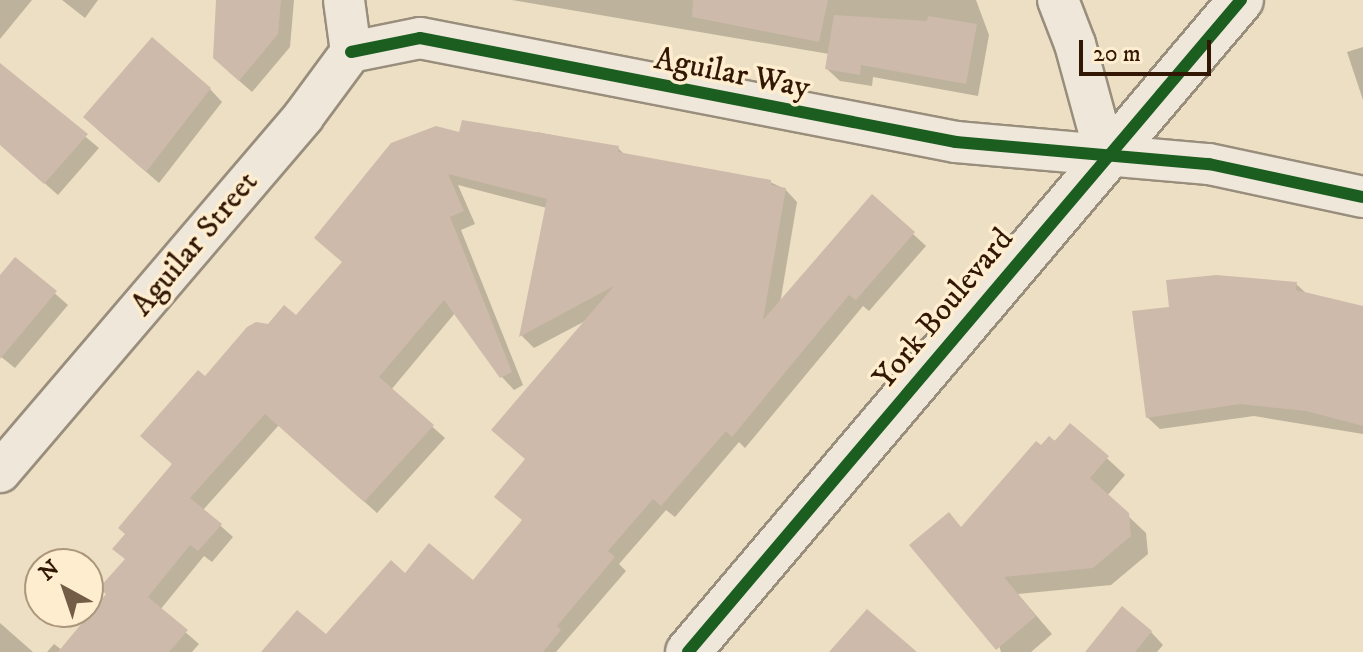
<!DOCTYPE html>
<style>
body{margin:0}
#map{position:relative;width:1363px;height:652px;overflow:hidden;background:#eddfc4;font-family:"IM FELL DW Pica",serif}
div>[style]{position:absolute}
.shadow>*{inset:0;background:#0003}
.building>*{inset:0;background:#cebaaa}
.roads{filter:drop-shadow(2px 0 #998d7c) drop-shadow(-2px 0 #998d7c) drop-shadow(0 2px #998d7c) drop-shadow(0 -2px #998d7c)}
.street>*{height:40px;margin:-20px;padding:0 20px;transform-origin:20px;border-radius:20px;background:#eee7da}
.secondary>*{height:44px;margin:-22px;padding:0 22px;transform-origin:22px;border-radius:22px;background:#eee7da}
.cycleway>*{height:12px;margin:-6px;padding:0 6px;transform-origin:6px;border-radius:6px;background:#1b5e20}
span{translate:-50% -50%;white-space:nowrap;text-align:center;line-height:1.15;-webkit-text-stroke:7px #feedce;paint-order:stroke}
.street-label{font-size:32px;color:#321704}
.north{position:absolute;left:24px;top:548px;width:80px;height:80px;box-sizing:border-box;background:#feedce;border:2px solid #ac977d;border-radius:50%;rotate:320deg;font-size:22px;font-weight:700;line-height:32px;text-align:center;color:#321704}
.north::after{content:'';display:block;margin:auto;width:28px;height:36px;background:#735d47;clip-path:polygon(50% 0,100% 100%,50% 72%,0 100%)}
.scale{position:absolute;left:1079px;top:40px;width:132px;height:36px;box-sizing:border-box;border:4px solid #321704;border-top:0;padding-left:10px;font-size:24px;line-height:28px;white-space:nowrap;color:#321704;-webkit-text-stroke:6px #feedce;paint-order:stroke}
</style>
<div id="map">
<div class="shadow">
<i style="clip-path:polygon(0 0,32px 0,0 39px)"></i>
<i style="clip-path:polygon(62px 0,98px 0,85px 18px)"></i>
<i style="clip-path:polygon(218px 0,294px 0,290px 47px,252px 92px,228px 71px)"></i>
<i style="clip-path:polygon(512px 0,976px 0,989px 35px,978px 96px,873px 77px,872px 86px,840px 81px,827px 69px,829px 54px)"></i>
<i style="clip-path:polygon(1363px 47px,1363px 100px,1347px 52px)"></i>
<i style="clip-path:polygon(0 66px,99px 148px,58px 195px,0 144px)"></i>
<i style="clip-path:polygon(210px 89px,222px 102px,159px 183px,98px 130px)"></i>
<i style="clip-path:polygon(537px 132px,618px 148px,626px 156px,770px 182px,785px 189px,797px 202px,780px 304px,873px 197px,926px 246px,869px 311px,863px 306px,745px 448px,739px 442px,675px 517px,666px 510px,619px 564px,626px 571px,556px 652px,276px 652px,326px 637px,405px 575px,473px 583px,524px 521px,527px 460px,589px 319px,534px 348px,522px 336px,547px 208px,458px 185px,475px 224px,461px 230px,523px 385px,514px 390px,502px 377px,455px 313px,391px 390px,445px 438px,377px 513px,279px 425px,203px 510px,233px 537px,212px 562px,204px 556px,160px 610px,199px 644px,192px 652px,47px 652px,54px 644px,62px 650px,108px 594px,174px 465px,205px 379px,269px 326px,297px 318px,461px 134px,535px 138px)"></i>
<i style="clip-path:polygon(16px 259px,68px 305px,15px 368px,0 356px,0 278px)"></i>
<i style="clip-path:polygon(1296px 284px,1307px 294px,1363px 307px,1363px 434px,1254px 416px,1160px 429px,1147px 417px,1171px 309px)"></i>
<i style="clip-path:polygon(1071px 425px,1125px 475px,1107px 496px,1146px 533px,1148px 554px,1111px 585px,1018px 594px,1052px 634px,1031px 652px,1001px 652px,963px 529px)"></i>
<i style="clip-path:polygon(0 623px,33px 652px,0 652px)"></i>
<i style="clip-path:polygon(1151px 632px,1163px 645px,1157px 652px,1088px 652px)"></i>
</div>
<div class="building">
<i style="clip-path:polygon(216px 0,281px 0,278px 34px,239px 81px,213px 58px)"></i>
<i style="clip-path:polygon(693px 0,828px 0,819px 42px,692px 17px)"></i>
<i style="clip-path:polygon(834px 15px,927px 21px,928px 16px,977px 24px,966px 84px,861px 65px,860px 75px,825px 69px)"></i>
<i style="clip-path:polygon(152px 37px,211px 88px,146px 172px,83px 117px)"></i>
<i style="clip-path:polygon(0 63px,88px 134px,44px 184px,0 145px)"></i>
<i style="clip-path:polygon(462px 120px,619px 146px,618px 152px,771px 180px,771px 185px,786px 188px,763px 320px,872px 194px,915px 232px,856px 300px,849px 295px,732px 437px,726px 431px,661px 506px,653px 499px,608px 551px,615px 557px,557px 626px,561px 630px,543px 652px,261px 652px,297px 610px,326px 634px,391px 560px,405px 573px,429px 543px,473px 580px,522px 520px,494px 497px,525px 459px,491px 430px,614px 286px,519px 337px,547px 199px,448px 174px,464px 211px,450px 217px,512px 372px,500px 378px,444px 300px,379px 377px,434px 425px,364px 502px,265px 414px,190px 498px,222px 524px,198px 551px,190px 545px,148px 597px,188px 630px,169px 652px,58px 652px,106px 594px,99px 588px,125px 559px,112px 549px,125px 534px,118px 528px,172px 464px,140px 436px,198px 370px,205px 376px,247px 327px,256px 322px,268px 324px,284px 305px,296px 315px,342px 262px,314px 238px,391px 143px,436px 126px,459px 132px)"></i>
<i style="clip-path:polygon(15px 257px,57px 291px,0 359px,0 275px)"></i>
<i style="clip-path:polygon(1216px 275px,1297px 282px,1296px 290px,1363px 306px,1363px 426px,1306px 411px,1240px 404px,1146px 418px,1132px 311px,1169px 307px,1166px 280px)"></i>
<i style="clip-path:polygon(1070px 423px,1109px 456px,1090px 478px,1129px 513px,1131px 536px,1093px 568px,1004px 577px,1036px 616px,996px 650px,909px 545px,949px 512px,961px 527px,1036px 441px,1041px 445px,1049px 436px,1055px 441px)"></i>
<i style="clip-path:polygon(1122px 606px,1152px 631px,1135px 652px,1085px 652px)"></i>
<i style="clip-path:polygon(867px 609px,917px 652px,829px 652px)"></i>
</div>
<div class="roads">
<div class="street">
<i style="left:1058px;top:0;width:47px;rotate:68.9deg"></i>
<i style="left:1075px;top:44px;width:117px;rotate:74.7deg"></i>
<i style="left:351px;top:52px;width:70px;rotate:-11.5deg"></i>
<i style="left:420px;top:38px;width:546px;rotate:10.98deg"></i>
<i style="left:956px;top:142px;width:254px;rotate:5deg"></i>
<i style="left:1209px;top:164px;width:157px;rotate:12.1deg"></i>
<i style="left:0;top:472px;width:467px;rotate:-49.5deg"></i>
<i style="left:303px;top:117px;width:81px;rotate:-53.6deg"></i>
<i style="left:351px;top:52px;width:52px;rotate:-97.7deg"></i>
</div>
<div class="secondary">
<i style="left:688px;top:652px;width:855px;rotate:-49.7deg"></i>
</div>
</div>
<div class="cycleway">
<i style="left:351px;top:52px;width:70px;rotate:-11.5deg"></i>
<i style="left:420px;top:38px;width:546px;rotate:10.98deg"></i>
<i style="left:956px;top:142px;width:254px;rotate:5deg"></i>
<i style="left:1209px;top:164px;width:157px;rotate:12.1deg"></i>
<i style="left:688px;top:652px;width:855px;rotate:-49.7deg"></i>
</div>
<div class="street-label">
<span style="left:732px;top:74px;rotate:11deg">Aguilar Way</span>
<span style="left:195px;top:244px;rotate:-50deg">Aguilar Street</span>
<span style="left:944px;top:309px;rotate:-50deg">York Boulevard</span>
</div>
<div class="north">N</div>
<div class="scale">20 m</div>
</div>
